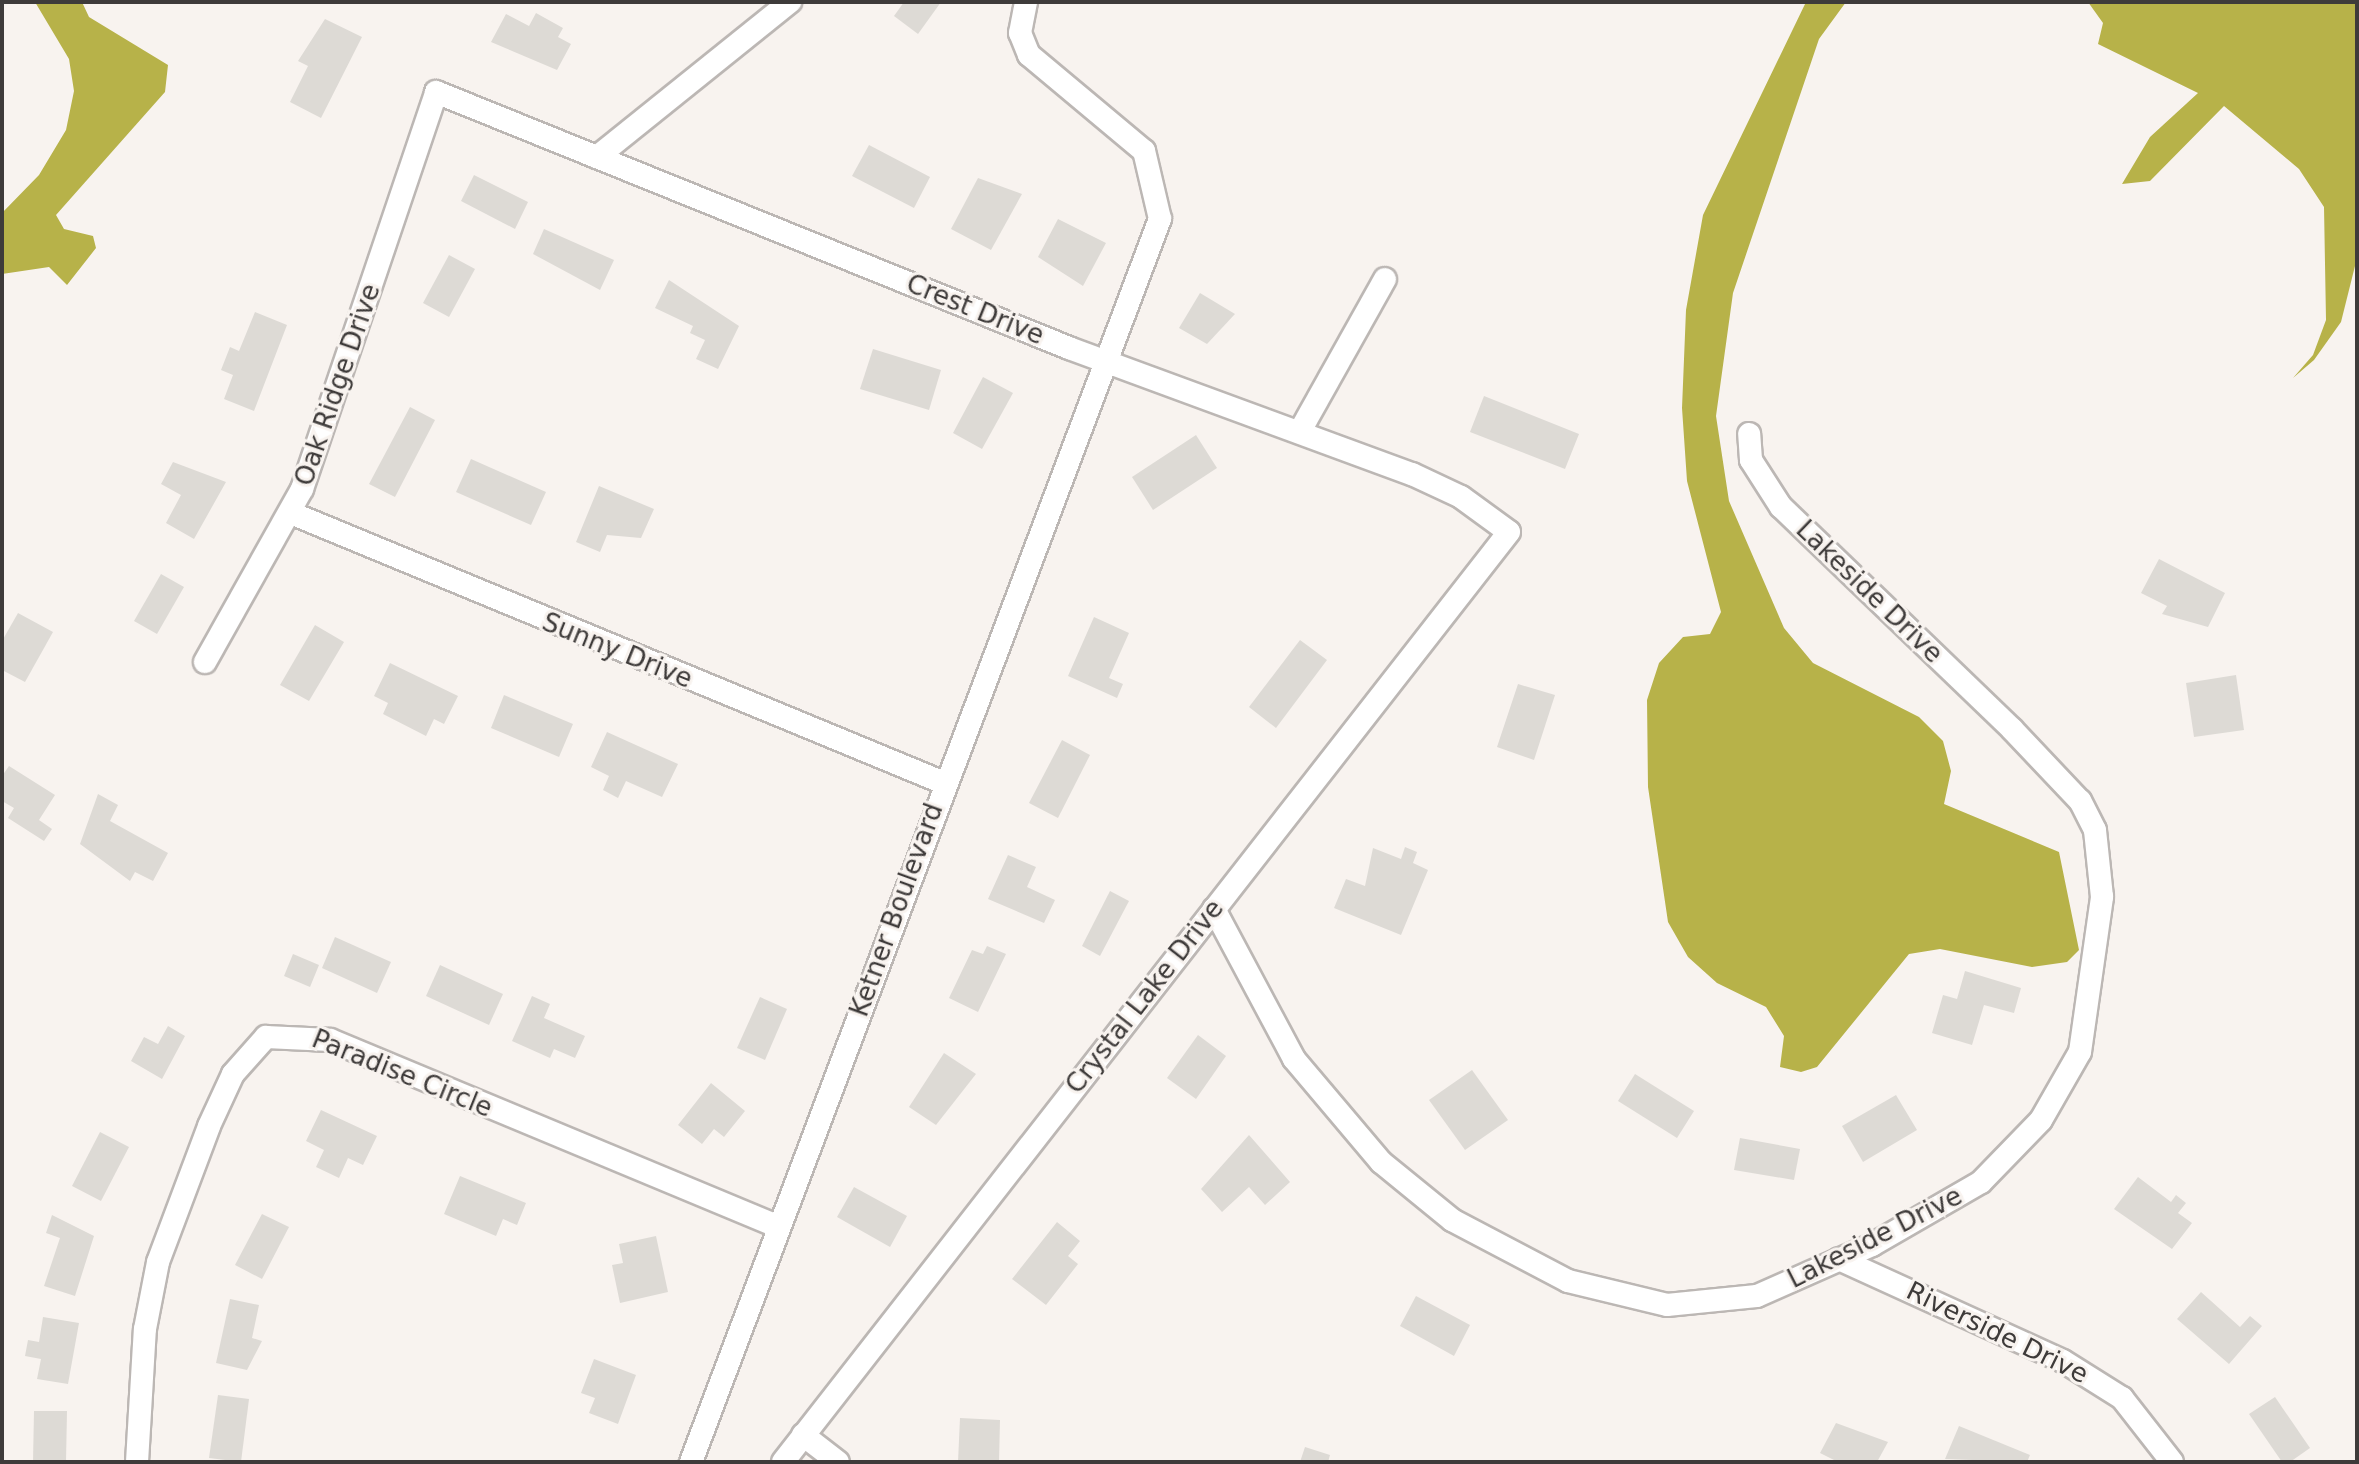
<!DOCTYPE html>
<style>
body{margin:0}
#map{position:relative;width:2359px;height:1464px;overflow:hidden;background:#f8f3ef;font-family:"DejaVu Sans",sans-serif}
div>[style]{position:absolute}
.water>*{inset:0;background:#b7b249}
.building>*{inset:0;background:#dddad5}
.roads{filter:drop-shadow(2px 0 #bcb7b4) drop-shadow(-2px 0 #bcb7b4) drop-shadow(0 2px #bcb7b4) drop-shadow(0 -2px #bcb7b4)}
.street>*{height:22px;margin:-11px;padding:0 11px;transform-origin:11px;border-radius:11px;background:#fff}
span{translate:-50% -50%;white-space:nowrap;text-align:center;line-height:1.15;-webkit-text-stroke:6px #f8f3ef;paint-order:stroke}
.street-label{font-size:26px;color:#3e3b3a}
.frame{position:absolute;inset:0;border:4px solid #3e3b3a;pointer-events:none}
</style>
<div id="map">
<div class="water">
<i style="clip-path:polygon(35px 2px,82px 2px,89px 17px,168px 65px,165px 92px,56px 215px,64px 229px,93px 236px,96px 248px,67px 285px,49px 267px,2px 274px,2px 213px,39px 175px,66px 130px,74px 91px,69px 59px)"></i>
<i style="clip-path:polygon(1806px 2px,1846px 2px,1819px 39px,1733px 293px,1716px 416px,1729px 501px,1784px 628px,1813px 663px,1919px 717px,1943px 741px,1951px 771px,1944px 804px,2059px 852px,2079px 950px,2067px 962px,2032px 967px,1940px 949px,1909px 954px,1817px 1067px,1801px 1072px,1780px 1067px,1784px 1036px,1766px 1007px,1717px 983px,1688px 957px,1668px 922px,1648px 787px,1647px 700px,1659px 663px,1683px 637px,1710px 634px,1721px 612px,1687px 481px,1682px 408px,1686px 310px,1703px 215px)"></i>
<i style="clip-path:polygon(2088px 2px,2357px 2px,2357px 258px,2341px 322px,2314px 360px,2293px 378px,2313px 355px,2326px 320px,2324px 207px,2299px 169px,2224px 106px,2150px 181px,2122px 184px,2150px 137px,2198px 93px,2098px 44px,2103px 23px)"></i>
</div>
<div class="building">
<i style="clip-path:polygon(904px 2px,941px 2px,918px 34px,894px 16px)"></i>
<i style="clip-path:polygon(536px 13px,563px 28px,558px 37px,571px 44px,557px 70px,491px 42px,506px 14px,529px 26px)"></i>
<i style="clip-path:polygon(325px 19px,362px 37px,321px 118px,290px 102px,308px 66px,298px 61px)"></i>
<i style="clip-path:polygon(869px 145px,930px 177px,914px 208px,852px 176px)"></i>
<i style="clip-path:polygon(474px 175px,528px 202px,515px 229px,461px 201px)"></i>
<i style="clip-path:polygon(978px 178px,1022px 194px,991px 250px,951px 229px)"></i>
<i style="clip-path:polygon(1058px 219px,1106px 243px,1083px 286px,1038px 257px)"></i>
<i style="clip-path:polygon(544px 229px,614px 260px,600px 290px,533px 254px)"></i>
<i style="clip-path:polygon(449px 255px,475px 269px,449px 317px,423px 303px)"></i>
<i style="clip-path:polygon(669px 280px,739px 326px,718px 369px,696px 359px,705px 340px,690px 333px,693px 326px,655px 308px)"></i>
<i style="clip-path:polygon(1200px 293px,1235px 314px,1207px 344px,1179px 328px)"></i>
<i style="clip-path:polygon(255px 312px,287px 325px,254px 411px,224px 399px,233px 375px,221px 370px,230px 347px,239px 351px)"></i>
<i style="clip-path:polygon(873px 349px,941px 370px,929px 410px,860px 389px)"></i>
<i style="clip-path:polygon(983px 377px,1013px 393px,982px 449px,953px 433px)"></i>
<i style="clip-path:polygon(1484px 396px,1579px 434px,1565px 469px,1470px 432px)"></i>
<i style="clip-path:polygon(410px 407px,435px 420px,395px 497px,369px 484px)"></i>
<i style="clip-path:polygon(1196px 435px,1217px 468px,1153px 510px,1132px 477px)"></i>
<i style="clip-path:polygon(471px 459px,546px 492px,531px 525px,456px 492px)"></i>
<i style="clip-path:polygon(173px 462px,226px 482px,194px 539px,166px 523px,181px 495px,161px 484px)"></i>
<i style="clip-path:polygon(599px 486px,654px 509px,641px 538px,607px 535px,600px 552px,576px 542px)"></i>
<i style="clip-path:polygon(2159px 559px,2225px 593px,2208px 627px,2162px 614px,2167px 606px,2141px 593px)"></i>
<i style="clip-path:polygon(161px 574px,184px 587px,157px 634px,134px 621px)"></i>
<i style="clip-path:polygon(18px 613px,53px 632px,25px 682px,2px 670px,2px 641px)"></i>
<i style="clip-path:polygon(1094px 617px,1129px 633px,1109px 678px,1123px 684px,1117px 698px,1068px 676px)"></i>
<i style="clip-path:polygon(315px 625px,344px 642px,309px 701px,280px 685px)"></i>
<i style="clip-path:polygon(1300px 640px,1327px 660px,1276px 728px,1249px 707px)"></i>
<i style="clip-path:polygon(390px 663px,458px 696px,444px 724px,434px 719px,426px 736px,383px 714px,388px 703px,374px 696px)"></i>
<i style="clip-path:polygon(2236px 675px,2244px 730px,2194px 737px,2186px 683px)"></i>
<i style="clip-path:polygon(1518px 684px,1555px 695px,1534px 760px,1497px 747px)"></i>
<i style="clip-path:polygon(504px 695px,573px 724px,559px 757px,491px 728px)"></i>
<i style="clip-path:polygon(607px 732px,678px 764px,662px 797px,626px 781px,618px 798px,603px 790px,609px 776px,591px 767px)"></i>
<i style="clip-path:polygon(1062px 740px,1090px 755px,1058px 818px,1029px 803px)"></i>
<i style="clip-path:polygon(9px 766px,55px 795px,39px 820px,52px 829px,44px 841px,8px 818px,14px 808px,2px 801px,2px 776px)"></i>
<i style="clip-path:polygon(98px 794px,118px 805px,110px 821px,168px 853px,153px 881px,135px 872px,130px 881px,80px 844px)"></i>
<i style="clip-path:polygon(1405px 847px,1417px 852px,1413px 863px,1428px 870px,1401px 935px,1334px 908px,1346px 879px,1365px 886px,1373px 848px,1401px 859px)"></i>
<i style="clip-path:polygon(1008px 855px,1036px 867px,1027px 887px,1055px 900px,1044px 923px,988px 899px)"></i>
<i style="clip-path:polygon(1110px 891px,1129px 901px,1100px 956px,1082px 946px)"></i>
<i style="clip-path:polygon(335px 937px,391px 962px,377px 993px,322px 968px)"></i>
<i style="clip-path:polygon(987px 946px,1006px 954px,978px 1012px,949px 998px,972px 950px,983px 954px)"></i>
<i style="clip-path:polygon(293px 954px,319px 965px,310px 987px,284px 976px)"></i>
<i style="clip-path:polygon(440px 965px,503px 994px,489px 1025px,426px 996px)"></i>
<i style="clip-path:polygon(1965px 971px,2021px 988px,2014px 1013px,1984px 1005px,1972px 1045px,1932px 1033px,1943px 995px,1957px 999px)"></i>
<i style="clip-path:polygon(532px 996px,550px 1004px,544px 1018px,585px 1036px,575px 1058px,554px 1049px,550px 1058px,512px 1041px)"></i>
<i style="clip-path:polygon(760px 997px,787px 1009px,765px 1060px,737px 1048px)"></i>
<i style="clip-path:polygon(168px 1026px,185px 1036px,162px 1079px,131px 1061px,144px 1037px,158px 1044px)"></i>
<i style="clip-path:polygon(1198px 1035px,1226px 1056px,1196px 1099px,1167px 1078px)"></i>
<i style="clip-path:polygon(944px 1053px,976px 1074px,936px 1125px,909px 1107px)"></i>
<i style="clip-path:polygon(1472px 1070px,1508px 1120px,1465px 1150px,1429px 1100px)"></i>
<i style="clip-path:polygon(1635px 1074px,1694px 1111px,1677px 1138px,1618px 1101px)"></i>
<i style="clip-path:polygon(711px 1083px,745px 1111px,724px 1137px,714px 1129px,702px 1144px,678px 1125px)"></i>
<i style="clip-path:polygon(1896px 1095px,1917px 1130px,1863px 1162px,1842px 1126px)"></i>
<i style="clip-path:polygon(321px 1110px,377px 1136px,363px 1165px,348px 1158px,339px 1178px,316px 1167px,324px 1150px,306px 1141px)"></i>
<i style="clip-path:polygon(100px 1132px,129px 1147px,101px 1201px,72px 1186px)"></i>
<i style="clip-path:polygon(1249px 1135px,1290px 1182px,1265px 1205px,1249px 1187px,1222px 1212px,1201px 1189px)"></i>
<i style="clip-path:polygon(1740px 1138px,1800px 1149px,1794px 1180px,1734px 1170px)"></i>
<i style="clip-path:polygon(460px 1176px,526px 1203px,517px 1225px,503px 1219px,496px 1236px,444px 1214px)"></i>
<i style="clip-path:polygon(2138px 1177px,2171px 1202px,2176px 1195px,2186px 1203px,2178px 1213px,2192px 1223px,2172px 1249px,2114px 1209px)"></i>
<i style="clip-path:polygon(854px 1187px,907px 1216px,890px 1247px,837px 1217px)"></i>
<i style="clip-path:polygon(262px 1214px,289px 1227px,262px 1279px,235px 1265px)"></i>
<i style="clip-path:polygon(52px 1215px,94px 1236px,75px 1296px,44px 1286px,60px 1238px,46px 1233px)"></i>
<i style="clip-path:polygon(1057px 1222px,1080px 1241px,1068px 1256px,1078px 1264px,1046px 1305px,1012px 1279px)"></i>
<i style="clip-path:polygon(656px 1236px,668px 1292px,620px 1303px,612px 1265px,623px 1263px,619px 1244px)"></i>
<i style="clip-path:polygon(2201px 1292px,2240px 1327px,2250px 1316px,2262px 1326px,2229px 1364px,2177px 1319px)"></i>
<i style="clip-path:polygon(1416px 1296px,1470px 1325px,1454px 1356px,1400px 1326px)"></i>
<i style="clip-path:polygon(230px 1299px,259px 1305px,252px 1338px,262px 1341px,247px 1370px,216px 1363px)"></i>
<i style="clip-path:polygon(43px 1317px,79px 1323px,68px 1384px,37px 1379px,41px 1359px,25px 1356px,28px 1340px,39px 1342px)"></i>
<i style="clip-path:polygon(594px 1359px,636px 1375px,618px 1424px,589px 1413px,595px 1398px,581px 1393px)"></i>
<i style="clip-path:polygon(218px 1395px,249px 1399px,241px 1462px,209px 1458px)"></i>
<i style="clip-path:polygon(2275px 1397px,2310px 1448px,2290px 1462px,2282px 1462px,2249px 1414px)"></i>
<i style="clip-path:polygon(34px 1411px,67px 1411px,66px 1462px,33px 1462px)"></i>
<i style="clip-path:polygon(960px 1418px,1000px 1420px,999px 1462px,958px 1462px)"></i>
<i style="clip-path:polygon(1836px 1423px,1888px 1442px,1877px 1462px,1838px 1462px,1820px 1453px)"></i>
<i style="clip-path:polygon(1959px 1426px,2030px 1455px,2027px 1462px,1945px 1459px)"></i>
<i style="clip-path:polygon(1305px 1447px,1330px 1455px,1328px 1462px,1300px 1462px)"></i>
</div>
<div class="roads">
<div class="street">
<i style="left:597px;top:157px;width:248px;rotate:-38.8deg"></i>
<i style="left:1300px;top:431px;width:174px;rotate:-60.8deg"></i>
<i style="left:291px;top:513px;width:707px;rotate:22.46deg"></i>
<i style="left:205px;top:662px;width:198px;rotate:-60.7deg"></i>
<i style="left:302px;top:489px;width:419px;rotate:-71.3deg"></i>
<i style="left:436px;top:92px;width:683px;rotate:22.02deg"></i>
<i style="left:1069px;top:348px;width:365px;rotate:20.2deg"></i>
<i style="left:1412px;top:474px;width:54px;rotate:25.1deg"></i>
<i style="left:1461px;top:497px;width:59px;rotate:36.1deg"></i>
<i style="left:1509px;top:532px;width:1180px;rotate:127.98deg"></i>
<i style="left:1214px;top:909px;width:170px;rotate:61.9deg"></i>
<i style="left:1294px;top:1059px;width:135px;rotate:49.8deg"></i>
<i style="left:1381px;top:1162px;width:92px;rotate:39.2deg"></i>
<i style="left:1452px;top:1220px;width:131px;rotate:27.7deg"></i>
<i style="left:1568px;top:1281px;width:102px;rotate:13.6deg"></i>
<i style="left:1667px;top:1305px;width:90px;rotate:-5.7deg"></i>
<i style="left:1757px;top:1296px;width:126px;rotate:-23.9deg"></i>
<i style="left:1872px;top:1245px;width:126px;rotate:-30deg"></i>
<i style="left:1981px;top:1182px;width:86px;rotate:-45.9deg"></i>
<i style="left:2041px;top:1120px;width:78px;rotate:-60.2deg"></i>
<i style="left:2080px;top:1052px;width:157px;rotate:-81.9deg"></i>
<i style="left:2102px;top:897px;width:67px;rotate:-96deg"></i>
<i style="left:2095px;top:830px;width:33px;rotate:-117deg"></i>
<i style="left:2080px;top:801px;width:99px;rotate:-133.4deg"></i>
<i style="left:2012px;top:729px;width:320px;rotate:-136.1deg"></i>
<i style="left:1781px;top:507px;width:56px;rotate:-122.6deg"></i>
<i style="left:1751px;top:460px;width:26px;rotate:-94deg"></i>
<i style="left:1839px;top:1259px;width:246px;rotate:24.5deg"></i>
<i style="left:2063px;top:1361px;width:70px;rotate:32.1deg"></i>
<i style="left:2122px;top:1398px;width:81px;rotate:52deg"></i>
<i style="left:803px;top:1435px;width:44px;rotate:37.6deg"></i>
<i style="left:137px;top:1462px;width:133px;rotate:-86.6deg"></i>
<i style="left:145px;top:1329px;width:68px;rotate:-79deg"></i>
<i style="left:158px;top:1262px;width:145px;rotate:-69.4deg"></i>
<i style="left:209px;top:1126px;width:57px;rotate:-65.2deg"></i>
<i style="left:233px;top:1074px;width:50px;rotate:-48.3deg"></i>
<i style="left:266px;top:1037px;width:64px;rotate:2.7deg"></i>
<i style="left:330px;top:1040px;width:486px;rotate:22.6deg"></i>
<i style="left:691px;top:1462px;width:1329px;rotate:-69.33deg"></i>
<i style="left:1160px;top:219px;width:70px;rotate:-103.2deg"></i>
<i style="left:1144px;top:151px;width:150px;rotate:-140.1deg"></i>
<i style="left:1029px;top:55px;width:24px;rotate:-112deg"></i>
<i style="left:1020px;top:33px;width:32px;rotate:-79deg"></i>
</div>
</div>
<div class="street-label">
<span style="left:975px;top:310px;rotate:22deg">Crest Drive</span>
<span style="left:338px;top:385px;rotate:-71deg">Oak Ridge Drive</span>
<span style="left:1869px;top:592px;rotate:44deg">Lakeside Drive</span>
<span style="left:617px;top:651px;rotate:22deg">Sunny Drive</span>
<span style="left:897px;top:910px;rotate:-70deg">Ketner Boulevard</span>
<span style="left:1145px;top:997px;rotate:-52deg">Crystal Lake Drive</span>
<span style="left:402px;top:1074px;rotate:22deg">Paradise Circle</span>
<span style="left:1875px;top:1238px;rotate:-27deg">Lakeside Drive</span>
<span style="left:1997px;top:1333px;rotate:26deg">Riverside Drive</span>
</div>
<div class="frame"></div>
</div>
